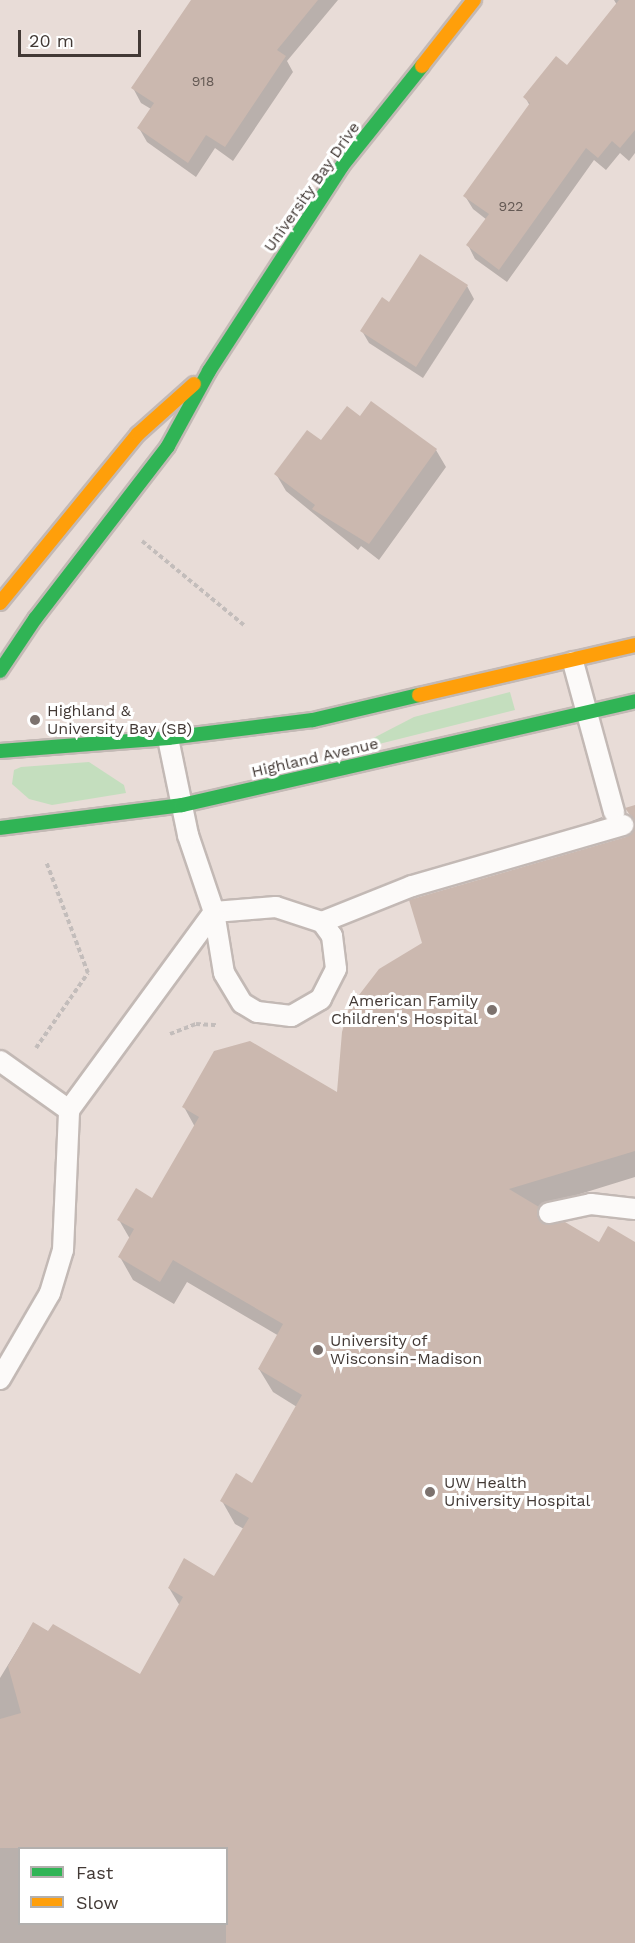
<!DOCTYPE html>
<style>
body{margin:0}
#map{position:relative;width:635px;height:1943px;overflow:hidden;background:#e8dcd7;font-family:"Work Sans",sans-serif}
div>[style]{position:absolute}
.green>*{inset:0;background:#c4debe}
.shadow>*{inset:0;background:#0003}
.building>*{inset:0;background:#cbb8af}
.path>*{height:4px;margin-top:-2px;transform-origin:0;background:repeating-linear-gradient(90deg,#c3bdbb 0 4.5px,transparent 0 7.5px)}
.roads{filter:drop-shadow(2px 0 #c3b9b5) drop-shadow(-2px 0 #c3b9b5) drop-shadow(0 2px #c3b9b5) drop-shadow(0 -2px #c3b9b5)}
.lane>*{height:20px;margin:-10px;padding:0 10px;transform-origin:10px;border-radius:10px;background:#fcfaf9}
.fast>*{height:14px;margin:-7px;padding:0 7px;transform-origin:7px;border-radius:7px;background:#30b455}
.slow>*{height:14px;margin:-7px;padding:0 7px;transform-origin:7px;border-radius:7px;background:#ff9f0a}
.dots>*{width:16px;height:16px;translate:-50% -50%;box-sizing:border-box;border:3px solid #fff;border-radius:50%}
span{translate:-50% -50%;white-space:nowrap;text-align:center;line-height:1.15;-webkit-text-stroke:6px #fff;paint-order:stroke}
.number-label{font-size:14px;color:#645954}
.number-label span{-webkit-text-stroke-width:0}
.street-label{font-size:16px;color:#423935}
.poi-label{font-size:16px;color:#423935}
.left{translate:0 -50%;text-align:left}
.right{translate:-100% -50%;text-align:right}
.legend{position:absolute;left:18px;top:1847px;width:210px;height:78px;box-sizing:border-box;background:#fff;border:2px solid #b3b0ae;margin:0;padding:8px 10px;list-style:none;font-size:18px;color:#423935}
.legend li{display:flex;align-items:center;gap:12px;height:30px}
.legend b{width:30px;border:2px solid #b3b0ae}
.scale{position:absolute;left:18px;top:30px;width:123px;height:27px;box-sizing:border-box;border:3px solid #423935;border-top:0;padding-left:8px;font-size:18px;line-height:21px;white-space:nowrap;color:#423935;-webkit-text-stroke:4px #fff;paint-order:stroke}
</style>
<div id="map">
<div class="green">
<i style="clip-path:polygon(510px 692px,515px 710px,359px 749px,358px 746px,414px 717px)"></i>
<i style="clip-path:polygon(89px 762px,124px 785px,126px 793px,52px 805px,29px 799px,12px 784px,14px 770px,21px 767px)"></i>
</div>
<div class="shadow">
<i style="clip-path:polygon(193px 0,338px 0,287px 61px,293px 72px,233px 161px,215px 148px,196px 177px,147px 142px,139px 128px,151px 109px,141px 103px,133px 88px)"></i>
<i style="clip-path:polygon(614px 0,635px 0,635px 153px,629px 161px,620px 153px,606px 170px,594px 160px,507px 282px,475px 259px,468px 245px,487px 220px,473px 209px,465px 196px,530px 106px,525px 97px,567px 67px,617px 5px)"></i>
<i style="clip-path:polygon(467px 286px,474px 299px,423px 378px,369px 343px,362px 331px,390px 304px)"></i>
<i style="clip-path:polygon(371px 403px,436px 450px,446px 467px,379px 560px,361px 546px,358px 550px,286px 491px,276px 474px,360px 418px)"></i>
<i style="clip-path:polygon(602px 817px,614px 838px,603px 841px,592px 821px)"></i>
<i style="clip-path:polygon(evenodd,635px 827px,635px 1177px,538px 1207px,548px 1225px,600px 1244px,635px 1244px,635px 1943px,0 1943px,0 1678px,33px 1624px,140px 1676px,180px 1606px,169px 1588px,215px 1578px,244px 1529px,235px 1524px,222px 1501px,252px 1485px,297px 1407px,273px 1392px,259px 1369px,279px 1336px,187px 1282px,174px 1304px,133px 1280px,120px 1257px,130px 1239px,119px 1220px,153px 1200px,195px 1127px,184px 1107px,339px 1094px,633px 834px,635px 827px,20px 1848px,226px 1848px,226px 1924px,20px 1924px,20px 1848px)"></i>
</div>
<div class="building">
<i style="clip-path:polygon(191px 0,318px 0,277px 50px,286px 56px,225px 147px,206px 135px,188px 163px,137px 128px,154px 103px,131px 88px)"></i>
<i style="clip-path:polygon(619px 0,635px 0,635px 130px,620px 148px,612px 141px,598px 158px,586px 148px,499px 270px,466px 245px,489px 214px,463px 196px,530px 103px,523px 97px,556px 56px,567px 65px)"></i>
<i style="clip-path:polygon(420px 254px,468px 285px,416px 367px,360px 331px,382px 297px,389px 302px)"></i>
<i style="clip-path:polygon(371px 401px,437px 449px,369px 544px,312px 509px,315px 505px,274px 474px,307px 430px,321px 440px,347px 406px,360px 416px)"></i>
<i style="clip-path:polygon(635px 805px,635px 1151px,509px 1189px,539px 1207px,537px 1216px,545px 1224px,565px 1222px,599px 1242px,608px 1226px,635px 1242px,635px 1943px,226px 1943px,226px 1848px,0 1848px,0 1719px,21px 1713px,8px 1666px,33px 1622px,48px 1631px,53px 1624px,140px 1674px,183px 1597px,168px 1588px,184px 1558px,214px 1576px,249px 1518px,220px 1501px,236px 1473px,252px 1483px,302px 1395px,258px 1369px,283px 1324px,173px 1260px,160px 1282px,118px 1257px,134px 1229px,117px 1220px,136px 1188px,152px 1198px,199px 1117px,182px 1107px,214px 1051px,250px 1041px,337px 1092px,342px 1032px,349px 1008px,379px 969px,422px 943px,409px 900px,626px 837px,632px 833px,635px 822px,625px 808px)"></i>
</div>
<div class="path">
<i style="left:142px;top:541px;width:132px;rotate:39.5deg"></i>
<i style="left:170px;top:1034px;width:28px;rotate:-21deg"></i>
<i style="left:196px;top:1024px;width:22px;rotate:3deg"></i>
<i style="left:36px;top:1048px;width:91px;rotate:-55.3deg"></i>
<i style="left:88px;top:973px;width:120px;rotate:-110.6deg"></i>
</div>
<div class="roads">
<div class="lane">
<i style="left:573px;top:662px;width:156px;rotate:74.7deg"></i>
<i style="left:322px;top:922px;width:17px;rotate:54deg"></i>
<i style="left:332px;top:936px;width:33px;rotate:83deg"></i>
<i style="left:336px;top:969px;width:34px;rotate:117deg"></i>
<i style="left:321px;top:999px;width:34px;rotate:150deg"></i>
<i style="left:291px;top:1016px;width:34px;rotate:-173deg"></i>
<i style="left:257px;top:1012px;width:17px;rotate:-149deg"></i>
<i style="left:242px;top:1003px;width:35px;rotate:-121deg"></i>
<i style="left:224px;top:973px;width:62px;rotate:-99.3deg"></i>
<i style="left:214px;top:912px;width:62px;rotate:-4.6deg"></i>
<i style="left:276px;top:907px;width:48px;rotate:18.1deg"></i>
<i style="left:322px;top:922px;width:97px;rotate:-21.8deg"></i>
<i style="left:412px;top:886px;width:220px;rotate:-16.1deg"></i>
<i style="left:0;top:1061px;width:85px;rotate:35.4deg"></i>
<i style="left:549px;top:1213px;width:43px;rotate:-12.1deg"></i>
<i style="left:591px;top:1204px;width:44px;rotate:6.5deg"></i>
<i style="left:0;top:1379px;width:99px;rotate:-59.8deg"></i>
<i style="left:50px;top:1293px;width:45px;rotate:-73.2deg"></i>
<i style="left:63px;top:1250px;width:140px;rotate:-87.5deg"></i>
<i style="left:69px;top:1110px;width:245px;rotate:-53.8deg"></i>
<i style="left:214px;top:912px;width:81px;rotate:-108.7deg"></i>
<i style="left:188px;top:835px;width:99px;rotate:-101.7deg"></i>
</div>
<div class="fast">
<i style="left:0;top:671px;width:63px;rotate:-56.1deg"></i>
<i style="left:35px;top:619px;width:218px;rotate:-52.4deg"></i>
<i style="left:168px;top:446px;width:85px;rotate:-61.3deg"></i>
<i style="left:209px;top:371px;width:244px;rotate:-57deg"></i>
<i style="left:342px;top:166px;width:128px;rotate:-51.3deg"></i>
<i style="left:0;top:751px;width:169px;rotate:-4.4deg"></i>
<i style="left:168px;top:738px;width:146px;rotate:-7.1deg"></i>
<i style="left:313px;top:720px;width:109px;rotate:-13.3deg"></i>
<i style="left:0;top:828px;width:183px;rotate:-7.2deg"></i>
<i style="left:182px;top:805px;width:465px;rotate:-12.9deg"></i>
</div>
<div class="slow">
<i style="left:422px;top:66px;width:84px;rotate:-51.8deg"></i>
<i style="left:0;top:603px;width:218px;rotate:-50.8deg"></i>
<i style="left:138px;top:434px;width:75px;rotate:-41.8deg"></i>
<i style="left:419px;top:695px;width:222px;rotate:-13deg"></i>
</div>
</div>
<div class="dots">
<i style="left:35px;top:720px;background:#7c726e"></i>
<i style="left:492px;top:1010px;background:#7c726e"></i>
<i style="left:318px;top:1350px;background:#7c726e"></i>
<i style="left:430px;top:1492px;background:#7c726e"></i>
</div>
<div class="number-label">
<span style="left:203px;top:81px">918</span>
<span style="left:511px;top:206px">922</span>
</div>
<div class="street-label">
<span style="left:312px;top:187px;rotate:-55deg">University Bay Drive</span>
<span style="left:315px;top:758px;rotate:-13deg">Highland Avenue</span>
</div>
<div class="poi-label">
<span class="left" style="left:47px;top:720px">Highland &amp;<br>University Bay (SB)</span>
<span class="right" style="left:478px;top:1010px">American Family<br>Children's Hospital</span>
<span class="left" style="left:330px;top:1350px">University of<br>Wisconsin-Madison</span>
<span class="left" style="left:444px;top:1492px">UW Health<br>University Hospital</span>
</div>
<ul class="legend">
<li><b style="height:8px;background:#30b455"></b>Fast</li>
<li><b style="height:8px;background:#ff9f0a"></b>Slow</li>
</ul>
<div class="scale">20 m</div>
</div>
